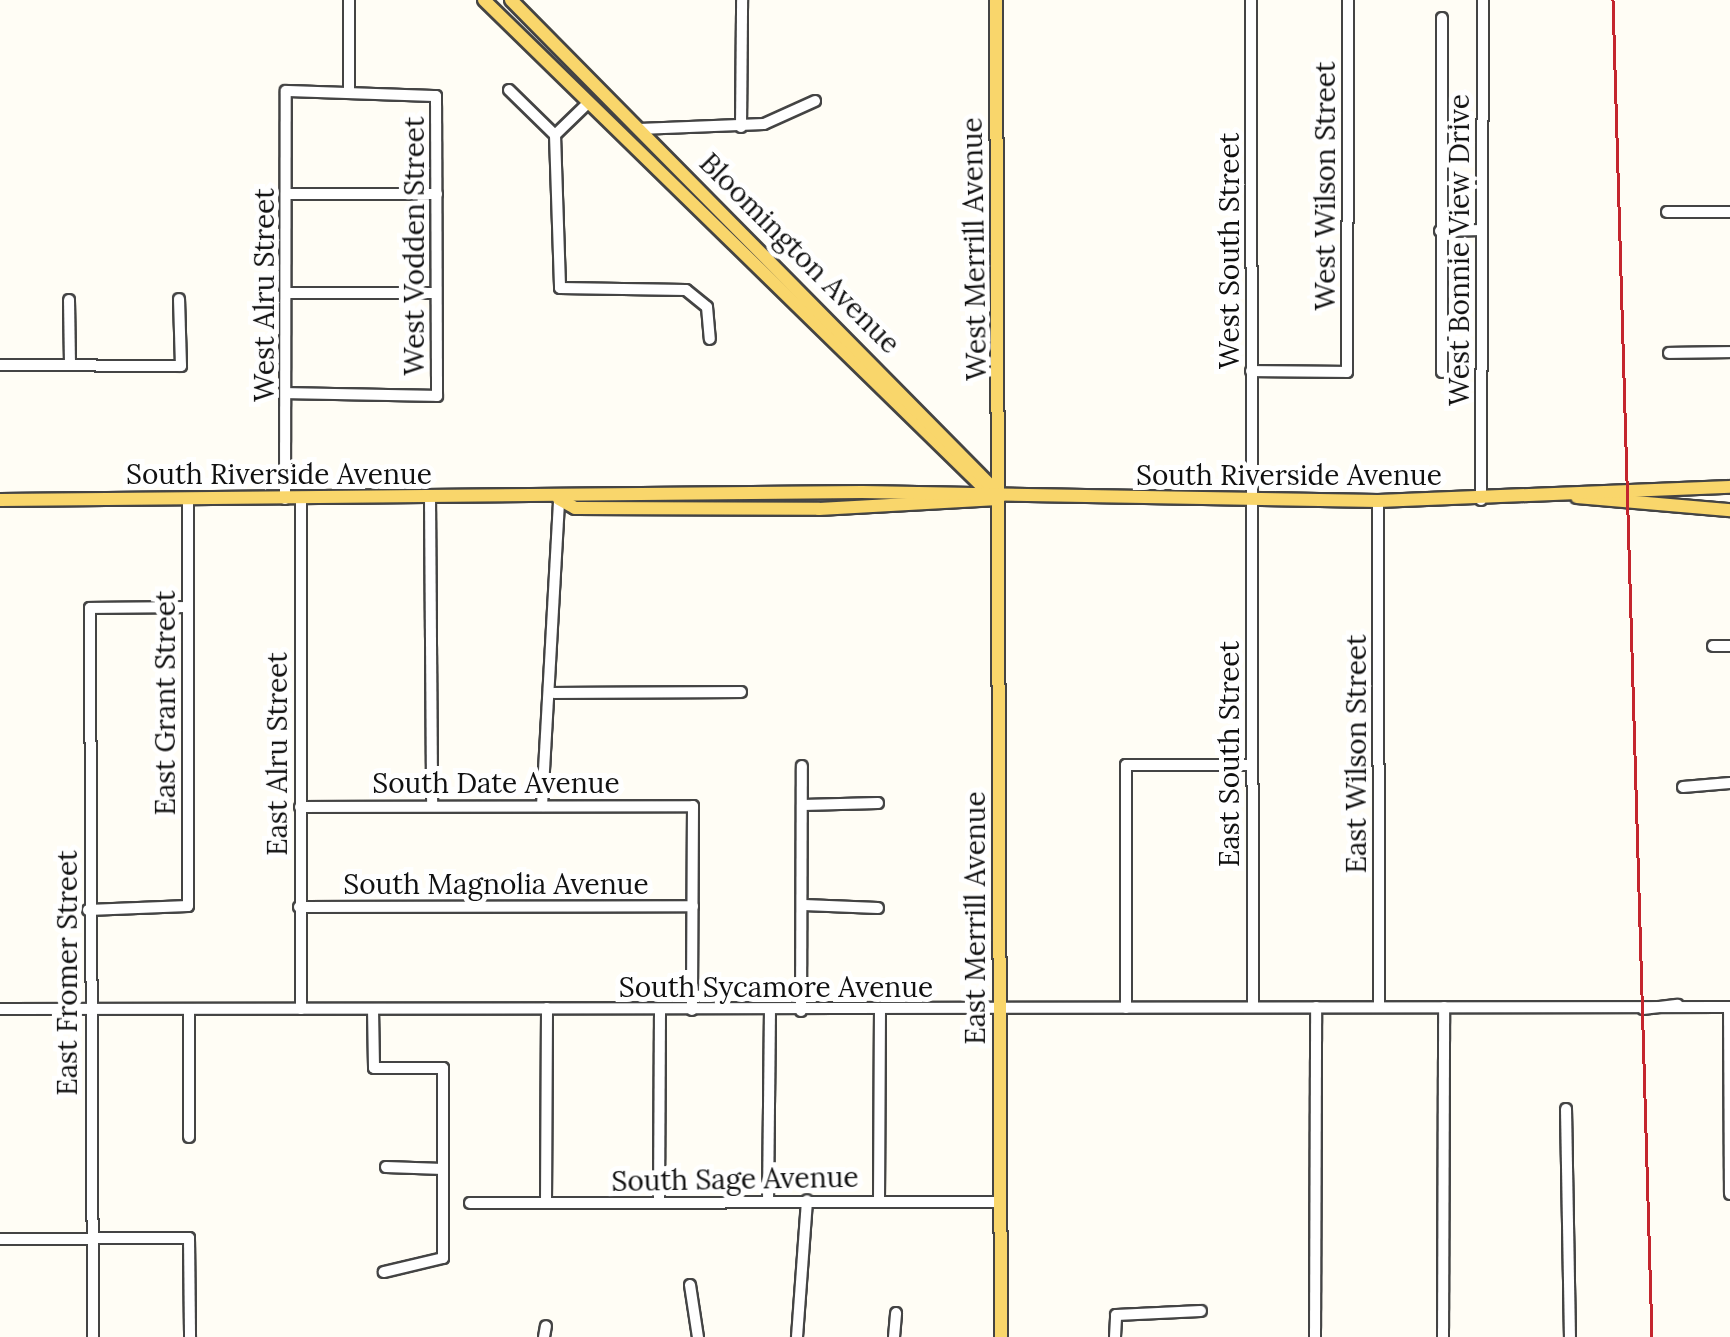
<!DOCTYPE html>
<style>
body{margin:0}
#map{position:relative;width:1730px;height:1337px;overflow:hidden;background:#fffdf5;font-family:Lora,serif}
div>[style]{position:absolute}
.roads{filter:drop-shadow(2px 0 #444) drop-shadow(-2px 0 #444) drop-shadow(0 2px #444) drop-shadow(0 -2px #444)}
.minor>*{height:10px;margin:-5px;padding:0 5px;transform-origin:5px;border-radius:5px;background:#fff}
.major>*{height:12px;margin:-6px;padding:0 6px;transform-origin:6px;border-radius:6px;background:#f9d66b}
.rail>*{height:2.5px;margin:-1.25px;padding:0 1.25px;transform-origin:1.25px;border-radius:1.25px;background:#c4262e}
span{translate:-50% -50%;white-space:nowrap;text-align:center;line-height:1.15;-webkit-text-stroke:10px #fff;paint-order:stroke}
.street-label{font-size:28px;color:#111}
</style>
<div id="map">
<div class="roads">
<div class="minor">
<i style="left:349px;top:0;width:93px;rotate:90deg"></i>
<i style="left:1251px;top:0;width:1007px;rotate:89.89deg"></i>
<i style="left:509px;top:90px;width:64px;rotate:44.4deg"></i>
<i style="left:555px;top:135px;width:153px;rotate:88.1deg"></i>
<i style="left:560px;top:288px;width:126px;rotate:0.9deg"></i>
<i style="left:686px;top:290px;width:27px;rotate:39deg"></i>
<i style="left:707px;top:307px;width:32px;rotate:85deg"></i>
<i style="left:741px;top:127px;width:127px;rotate:-89.5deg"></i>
<i style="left:639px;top:129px;width:125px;rotate:-2.3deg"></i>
<i style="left:764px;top:124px;width:56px;rotate:-24.3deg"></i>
<i style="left:555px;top:135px;width:46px;rotate:-44.1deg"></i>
<i style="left:287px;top:194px;width:150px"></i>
<i style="left:1667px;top:212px;width:63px"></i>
<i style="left:1440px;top:231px;width:42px;rotate:-1.4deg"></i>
<i style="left:286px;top:293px;width:150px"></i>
<i style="left:69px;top:300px;width:64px;rotate:89.1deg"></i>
<i style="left:1669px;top:353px;width:61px;rotate:-0.9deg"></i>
<i style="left:0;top:365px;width:181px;rotate:0.3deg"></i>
<i style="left:181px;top:366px;width:67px;rotate:-91.7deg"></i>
<i style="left:1251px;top:371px;width:96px;rotate:0.6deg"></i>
<i style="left:1347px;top:372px;width:372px;rotate:-89.8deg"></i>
<i style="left:1442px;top:372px;width:354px;rotate:-90deg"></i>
<i style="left:430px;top:498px;width:307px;rotate:89.6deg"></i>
<i style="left:285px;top:499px;width:408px;rotate:-89.9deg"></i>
<i style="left:286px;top:91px;width:150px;rotate:1.9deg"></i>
<i style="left:436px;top:96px;width:300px;rotate:89.8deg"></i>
<i style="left:437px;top:396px;width:151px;rotate:-178.9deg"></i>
<i style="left:301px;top:499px;width:510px;rotate:90deg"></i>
<i style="left:1481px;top:500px;width:500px;rotate:-89.77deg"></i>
<i style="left:1378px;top:501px;width:506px;rotate:89.89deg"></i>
<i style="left:1713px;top:646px;width:17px"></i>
<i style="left:554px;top:693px;width:187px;rotate:-0.3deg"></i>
<i style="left:1683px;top:787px;width:47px;rotate:-4.9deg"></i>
<i style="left:803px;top:805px;width:75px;rotate:-1.5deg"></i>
<i style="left:542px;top:806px;width:307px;rotate:-86.8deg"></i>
<i style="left:300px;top:807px;width:393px;rotate:-0.1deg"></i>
<i style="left:693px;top:806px;width:204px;rotate:90.3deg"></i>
<i style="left:804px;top:905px;width:74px;rotate:2.3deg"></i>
<i style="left:299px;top:907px;width:394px;rotate:-0.1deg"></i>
<i style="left:88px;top:910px;width:100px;rotate:-2.3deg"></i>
<i style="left:188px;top:906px;width:406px;rotate:-90deg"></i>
<i style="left:1729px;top:1007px;width:187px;rotate:89.7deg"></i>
<i style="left:1126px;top:1008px;width:243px;rotate:-90deg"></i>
<i style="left:1126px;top:765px;width:126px"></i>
<i style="left:0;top:1009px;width:1730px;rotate:-0.07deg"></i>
<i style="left:373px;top:1009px;width:59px;rotate:89deg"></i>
<i style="left:374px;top:1068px;width:69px"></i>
<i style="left:443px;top:1068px;width:190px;rotate:90deg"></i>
<i style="left:443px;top:1258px;width:61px;rotate:166.7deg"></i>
<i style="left:1643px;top:1009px;width:35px;rotate:-7deg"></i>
<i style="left:189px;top:1010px;width:127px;rotate:90deg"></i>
<i style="left:801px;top:1011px;width:245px;rotate:-89.8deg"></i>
<i style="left:1566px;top:1109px;width:228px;rotate:89deg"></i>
<i style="left:386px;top:1167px;width:57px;rotate:2deg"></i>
<i style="left:879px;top:1200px;width:190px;rotate:-89.7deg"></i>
<i style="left:768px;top:1201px;width:190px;rotate:-89.4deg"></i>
<i style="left:470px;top:1203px;width:530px;rotate:-0.11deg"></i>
<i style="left:546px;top:1203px;width:195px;rotate:-89.7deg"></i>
<i style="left:659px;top:1203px;width:194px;rotate:-89.7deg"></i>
<i style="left:0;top:1239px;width:189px;rotate:-0.3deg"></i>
<i style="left:189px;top:1238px;width:99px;rotate:89.4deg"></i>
<i style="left:690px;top:1285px;width:53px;rotate:81.3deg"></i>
<i style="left:93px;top:1337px;width:729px;rotate:-90.24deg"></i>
<i style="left:90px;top:608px;width:96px;rotate:-0.6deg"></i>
<i style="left:544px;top:1337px;width:11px;rotate:-80deg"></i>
<i style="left:797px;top:1337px;width:137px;rotate:-85.8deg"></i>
<i style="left:894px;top:1337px;width:24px;rotate:-85deg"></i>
<i style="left:1115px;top:1337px;width:22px;rotate:-87deg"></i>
<i style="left:1116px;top:1315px;width:85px;rotate:-2.7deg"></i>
<i style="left:1315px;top:1337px;width:330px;rotate:-89.8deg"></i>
<i style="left:1443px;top:1337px;width:330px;rotate:-89.8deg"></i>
</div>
<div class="major">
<i style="left:484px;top:0;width:702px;rotate:44.31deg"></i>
<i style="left:511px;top:0;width:697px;rotate:45.35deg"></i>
<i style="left:996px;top:0;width:1337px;rotate:89.79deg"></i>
<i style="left:1577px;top:497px;width:154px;rotate:4.9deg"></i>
<i style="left:559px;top:499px;width:18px;rotate:29deg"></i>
<i style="left:575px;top:508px;width:244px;rotate:0.2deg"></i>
<i style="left:819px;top:509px;width:179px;rotate:-3.2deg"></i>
<i style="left:0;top:500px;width:862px;rotate:-0.53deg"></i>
<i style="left:862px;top:492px;width:516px;rotate:1deg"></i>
<i style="left:1378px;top:501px;width:352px;rotate:-2.3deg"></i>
</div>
</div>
<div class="rail">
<i style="left:1613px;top:0;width:1338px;rotate:88.33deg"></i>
</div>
<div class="street-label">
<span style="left:1325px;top:186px;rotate:-90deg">West Wilson Street</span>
<span style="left:414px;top:246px;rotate:-90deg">West Vodden Street</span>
<span style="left:974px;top:249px;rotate:-91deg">West Merrill Avenue</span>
<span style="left:1459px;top:250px;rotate:-90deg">West Bonnie View Drive</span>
<span style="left:1229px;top:251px;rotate:-90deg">West South Street</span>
<span style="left:800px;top:253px;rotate:45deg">Bloomington Avenue</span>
<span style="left:264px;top:295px;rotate:-90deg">West Alru Street</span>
<span style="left:279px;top:474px">South Riverside Avenue</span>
<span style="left:1289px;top:475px">South Riverside Avenue</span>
<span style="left:165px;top:703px;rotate:-90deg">East Grant Street</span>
<span style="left:277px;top:754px;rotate:-90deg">East Alru Street</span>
<span style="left:1229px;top:754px;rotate:-90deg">East South Street</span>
<span style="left:1356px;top:754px;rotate:-90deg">East Wilson Street</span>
<span style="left:496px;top:783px">South Date Avenue</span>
<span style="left:496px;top:884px">South Magnolia Avenue</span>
<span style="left:975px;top:918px;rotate:-90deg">East Merrill Avenue</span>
<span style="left:67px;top:973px;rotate:-90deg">East Fromer Street</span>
<span style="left:776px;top:987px">South Sycamore Avenue</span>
<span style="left:735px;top:1179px;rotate:-1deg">South Sage Avenue</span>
</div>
</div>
